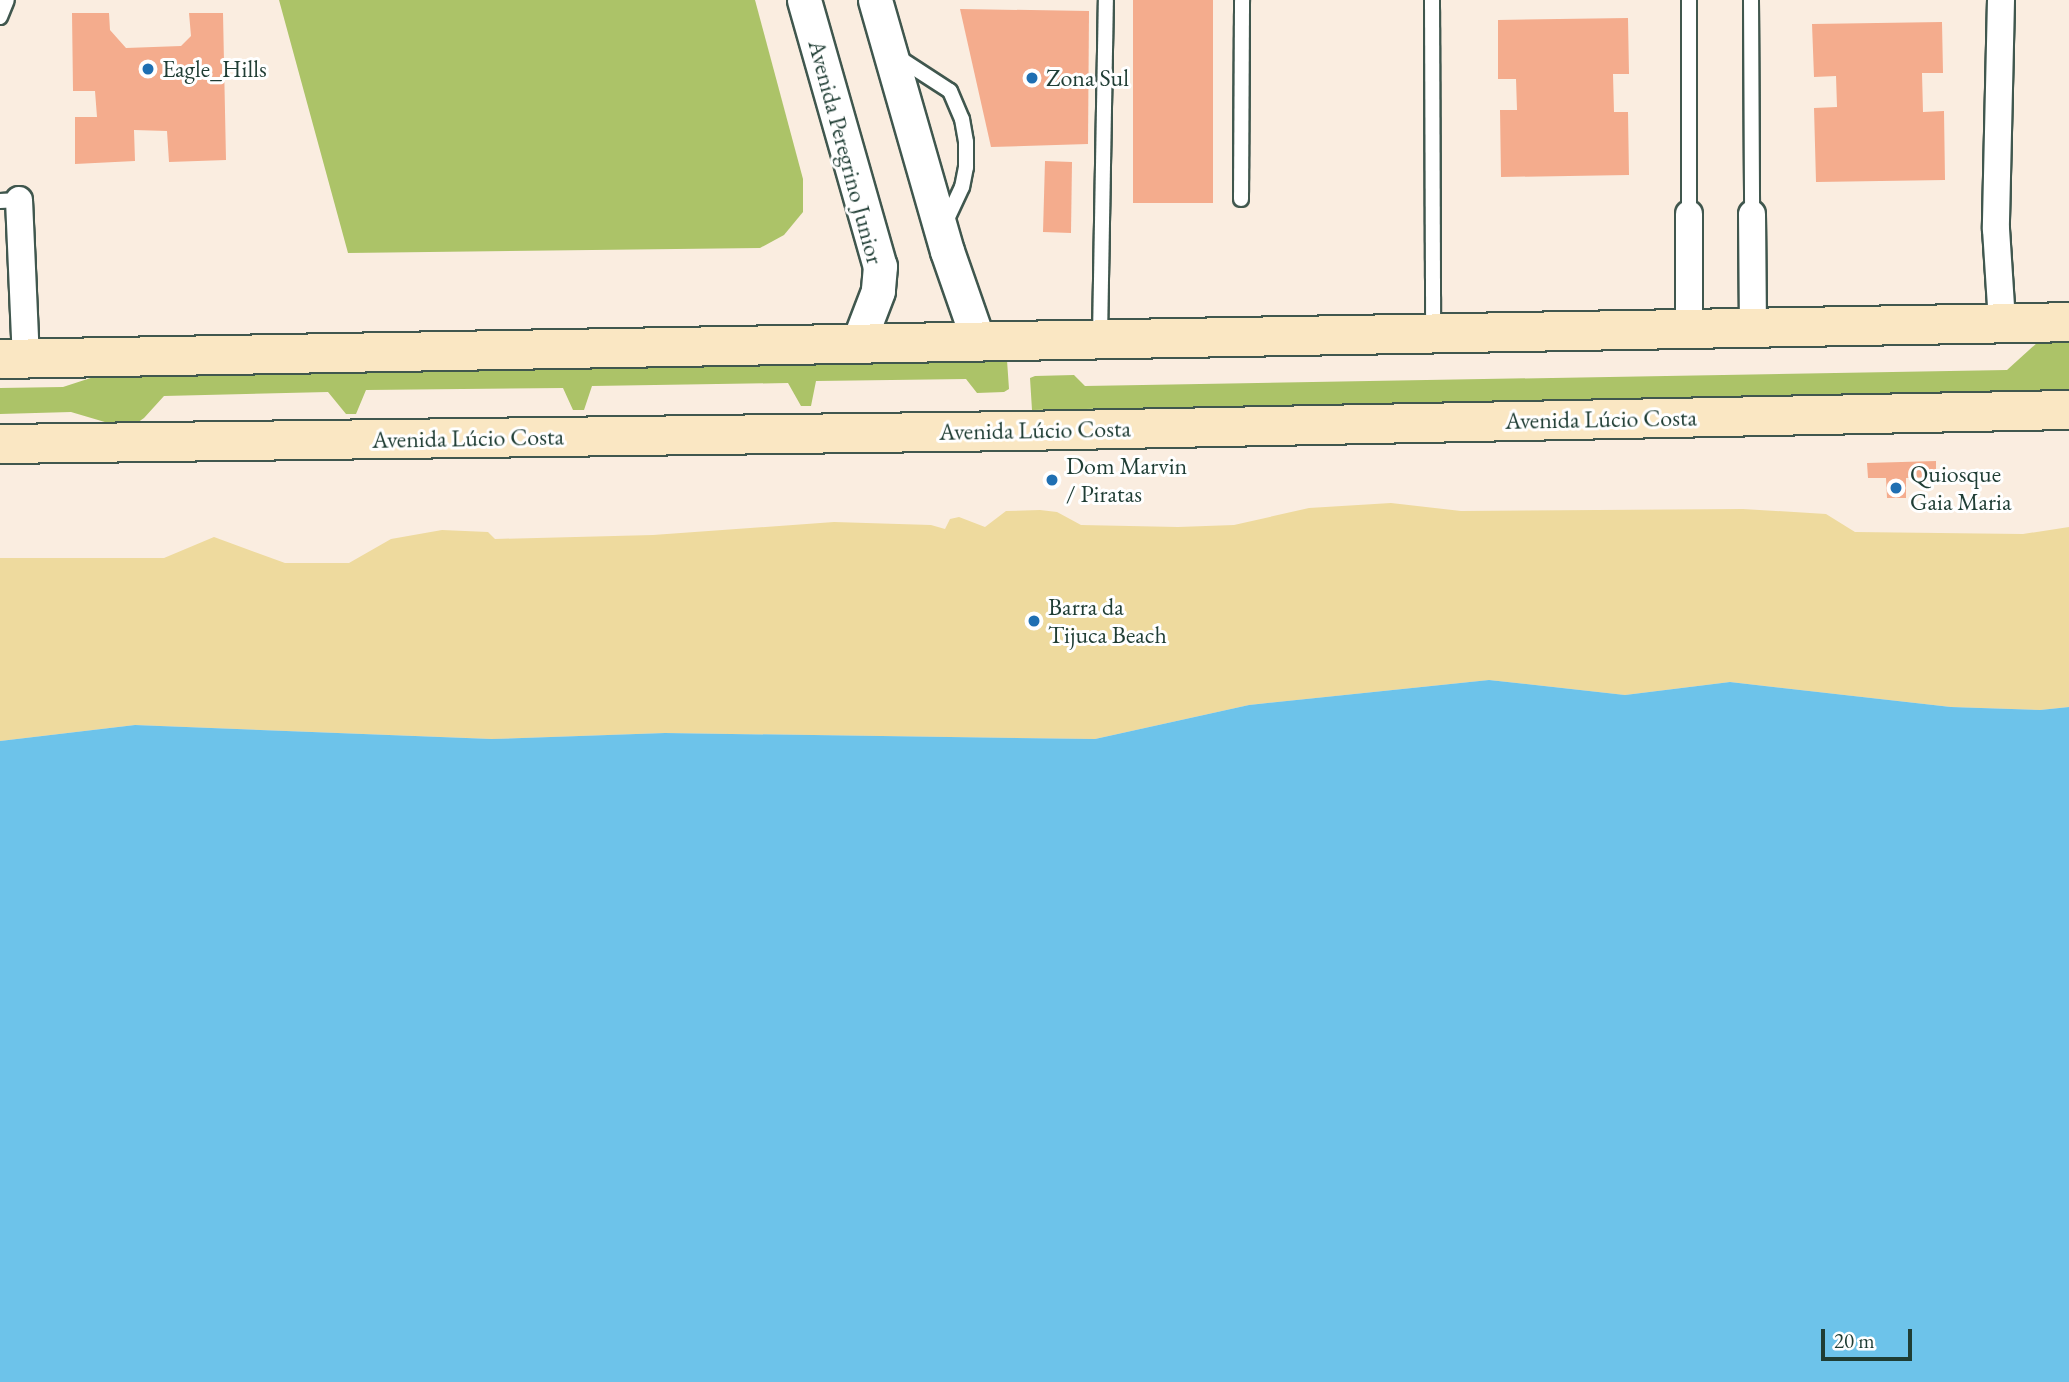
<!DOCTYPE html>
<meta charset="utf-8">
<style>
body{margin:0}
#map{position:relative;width:2069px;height:1382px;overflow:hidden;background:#faede0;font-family:"EB Garamond",serif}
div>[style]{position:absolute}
.green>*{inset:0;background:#acc368}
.sand>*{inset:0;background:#eeda9e}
.water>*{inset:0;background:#6dc3ea}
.building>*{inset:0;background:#f4ac8d}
.roads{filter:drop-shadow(2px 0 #40574e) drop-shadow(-2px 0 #40574e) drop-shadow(0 2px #40574e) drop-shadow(0 -2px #40574e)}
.service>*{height:14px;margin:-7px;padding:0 7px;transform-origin:7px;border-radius:7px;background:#fff}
.minor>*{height:26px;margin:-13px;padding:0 13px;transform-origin:13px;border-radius:13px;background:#fff}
.tertiary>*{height:33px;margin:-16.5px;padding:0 16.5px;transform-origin:16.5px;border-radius:16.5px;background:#fff}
.secondary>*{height:38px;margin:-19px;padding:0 19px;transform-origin:19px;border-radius:19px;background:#fae7c3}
.dots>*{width:19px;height:19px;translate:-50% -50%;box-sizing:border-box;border:4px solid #fff;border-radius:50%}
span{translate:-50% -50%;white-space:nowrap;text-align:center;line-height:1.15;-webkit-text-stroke:6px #fff;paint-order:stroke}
.poi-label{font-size:24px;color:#1f3d34}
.left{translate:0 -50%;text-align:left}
.street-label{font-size:24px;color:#1f3d34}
.scale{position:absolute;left:1821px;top:1329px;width:91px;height:32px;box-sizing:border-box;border:4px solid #1f3d34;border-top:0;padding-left:9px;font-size:21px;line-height:24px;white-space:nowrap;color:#1f3d34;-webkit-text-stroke:5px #fff;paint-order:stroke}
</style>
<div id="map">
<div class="green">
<i style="clip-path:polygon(279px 0,755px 0,803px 179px,803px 212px,784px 235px,760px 248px,348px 253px)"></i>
<i style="clip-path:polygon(2038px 342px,2069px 342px,2069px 391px,1032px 410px,1030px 378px,1035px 376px,1074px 375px,1085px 386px,2007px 370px)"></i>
<i style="clip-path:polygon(1007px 360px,1009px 389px,1004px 392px,977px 393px,966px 379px,816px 381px,811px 406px,801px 406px,788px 383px,592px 386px,584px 410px,573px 410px,563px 388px,366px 390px,356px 414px,346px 414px,328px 392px,164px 396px,144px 418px,134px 425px,115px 425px,71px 412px,0 414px,0 388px,63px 387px,109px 372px)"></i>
</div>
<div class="sand">
<i style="clip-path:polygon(1391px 503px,1461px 511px,1743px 509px,1826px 514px,1855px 532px,2023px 534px,2069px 527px,2069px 707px,2040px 710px,1951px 707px,1730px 682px,1625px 695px,1489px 680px,1249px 705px,1095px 739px,665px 733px,493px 739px,135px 725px,0 741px,0 558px,164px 558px,214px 537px,285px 563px,349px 563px,391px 539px,442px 530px,488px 532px,495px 539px,653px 535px,834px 522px,931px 525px,945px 529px,950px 519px,959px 517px,985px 527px,1006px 511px,1040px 510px,1057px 512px,1081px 525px,1178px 527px,1234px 525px,1309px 508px)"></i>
</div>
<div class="water">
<i style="clip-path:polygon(1489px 680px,1625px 695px,1730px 682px,1951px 707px,2040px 710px,2069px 707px,2069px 1382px,0 1382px,0 741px,135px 725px,492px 739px,665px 733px,1095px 739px,1249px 705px)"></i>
</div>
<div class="building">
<i style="clip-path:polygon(1133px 0,1213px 0,1213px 203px,1133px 203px)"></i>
<i style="clip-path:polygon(960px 9px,1089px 11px,1088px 144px,991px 147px)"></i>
<i style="clip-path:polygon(72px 13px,109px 13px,110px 30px,126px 48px,181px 46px,191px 36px,189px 13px,223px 13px,226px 160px,169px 162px,167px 131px,134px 130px,135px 161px,75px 164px,75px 117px,97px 117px,95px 91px,73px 91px)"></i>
<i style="clip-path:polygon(1628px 18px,1629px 74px,1613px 74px,1614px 112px,1628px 112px,1629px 175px,1501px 177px,1500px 110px,1517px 110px,1516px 79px,1498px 79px,1498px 20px)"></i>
<i style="clip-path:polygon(1942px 22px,1943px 73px,1922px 73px,1923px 112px,1944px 111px,1945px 180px,1816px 182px,1814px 108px,1837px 107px,1836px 76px,1814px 77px,1812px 24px)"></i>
<i style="clip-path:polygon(1045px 161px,1072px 162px,1071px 233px,1043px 232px)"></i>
<i style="clip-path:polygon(1936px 461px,1936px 477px,1906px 478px,1906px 498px,1887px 498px,1886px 478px,1868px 478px,1867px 463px)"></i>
</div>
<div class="roads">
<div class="service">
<i style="left:1432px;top:0;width:332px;rotate:89.8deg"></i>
<i style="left:1689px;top:0;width:214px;rotate:90deg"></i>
<i style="left:1751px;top:0;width:214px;rotate:89.7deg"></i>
<i style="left:0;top:17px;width:18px;rotate:-68deg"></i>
<i style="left:896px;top:56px;width:64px;rotate:32.9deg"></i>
<i style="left:950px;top:91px;width:30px;rotate:67deg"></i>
<i style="left:962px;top:119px;width:23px;rotate:80deg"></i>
<i style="left:966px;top:142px;width:25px;rotate:90deg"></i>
<i style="left:966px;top:167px;width:20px;rotate:101deg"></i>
<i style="left:962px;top:187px;width:40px;rotate:115deg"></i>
<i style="left:1241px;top:199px;width:199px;rotate:-89.7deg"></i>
<i style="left:0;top:201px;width:19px;rotate:-3deg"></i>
<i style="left:1100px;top:337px;width:337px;rotate:-89deg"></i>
</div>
<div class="minor">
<i style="left:2001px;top:0;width:229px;rotate:91.3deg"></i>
<i style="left:1996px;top:229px;width:93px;rotate:86.3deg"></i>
<i style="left:19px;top:200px;width:159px;rotate:87.5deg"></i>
<i style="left:1689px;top:214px;width:116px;rotate:90deg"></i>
<i style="left:1752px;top:214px;width:115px;rotate:89.5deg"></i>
</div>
<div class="tertiary">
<i style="left:804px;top:0;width:277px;rotate:74.1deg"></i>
<i style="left:880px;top:266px;width:25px;rotate:95deg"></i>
<i style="left:878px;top:291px;width:56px;rotate:111deg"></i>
<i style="left:875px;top:0;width:261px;rotate:74deg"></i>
<i style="left:947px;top:251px;width:94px;rotate:70.8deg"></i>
</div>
<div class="secondary">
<i style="left:0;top:359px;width:2069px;rotate:-1.02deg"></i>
<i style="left:0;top:444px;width:1021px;rotate:-0.73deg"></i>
<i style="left:1021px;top:431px;width:1048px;rotate:-1.15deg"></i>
</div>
</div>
<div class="dots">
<i style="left:148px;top:69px;background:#1f6fb2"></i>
<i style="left:1032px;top:78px;background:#1f6fb2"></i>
<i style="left:1052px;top:480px;background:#1f6fb2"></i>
<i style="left:1896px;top:488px;background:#1f6fb2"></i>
<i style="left:1034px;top:621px;background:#1f6fb2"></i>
</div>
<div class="poi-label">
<span class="left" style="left:162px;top:69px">Eagle_Hills</span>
<span class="left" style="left:1046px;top:78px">Zona Sul</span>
<span class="left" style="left:1066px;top:480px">Dom Marvin<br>/ Piratas</span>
<span class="left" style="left:1910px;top:488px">Quiosque<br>Gaia Maria</span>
<span class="left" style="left:1048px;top:621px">Barra da<br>Tijuca Beach</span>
</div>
<div class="street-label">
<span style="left:846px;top:152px;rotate:75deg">Avenida Peregrino Junior</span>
<span style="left:1601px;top:419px;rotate:-1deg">Avenida Lúcio Costa</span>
<span style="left:1035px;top:430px;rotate:-1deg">Avenida Lúcio Costa</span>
<span style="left:468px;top:438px;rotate:-1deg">Avenida Lúcio Costa</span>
</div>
<div class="scale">20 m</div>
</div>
